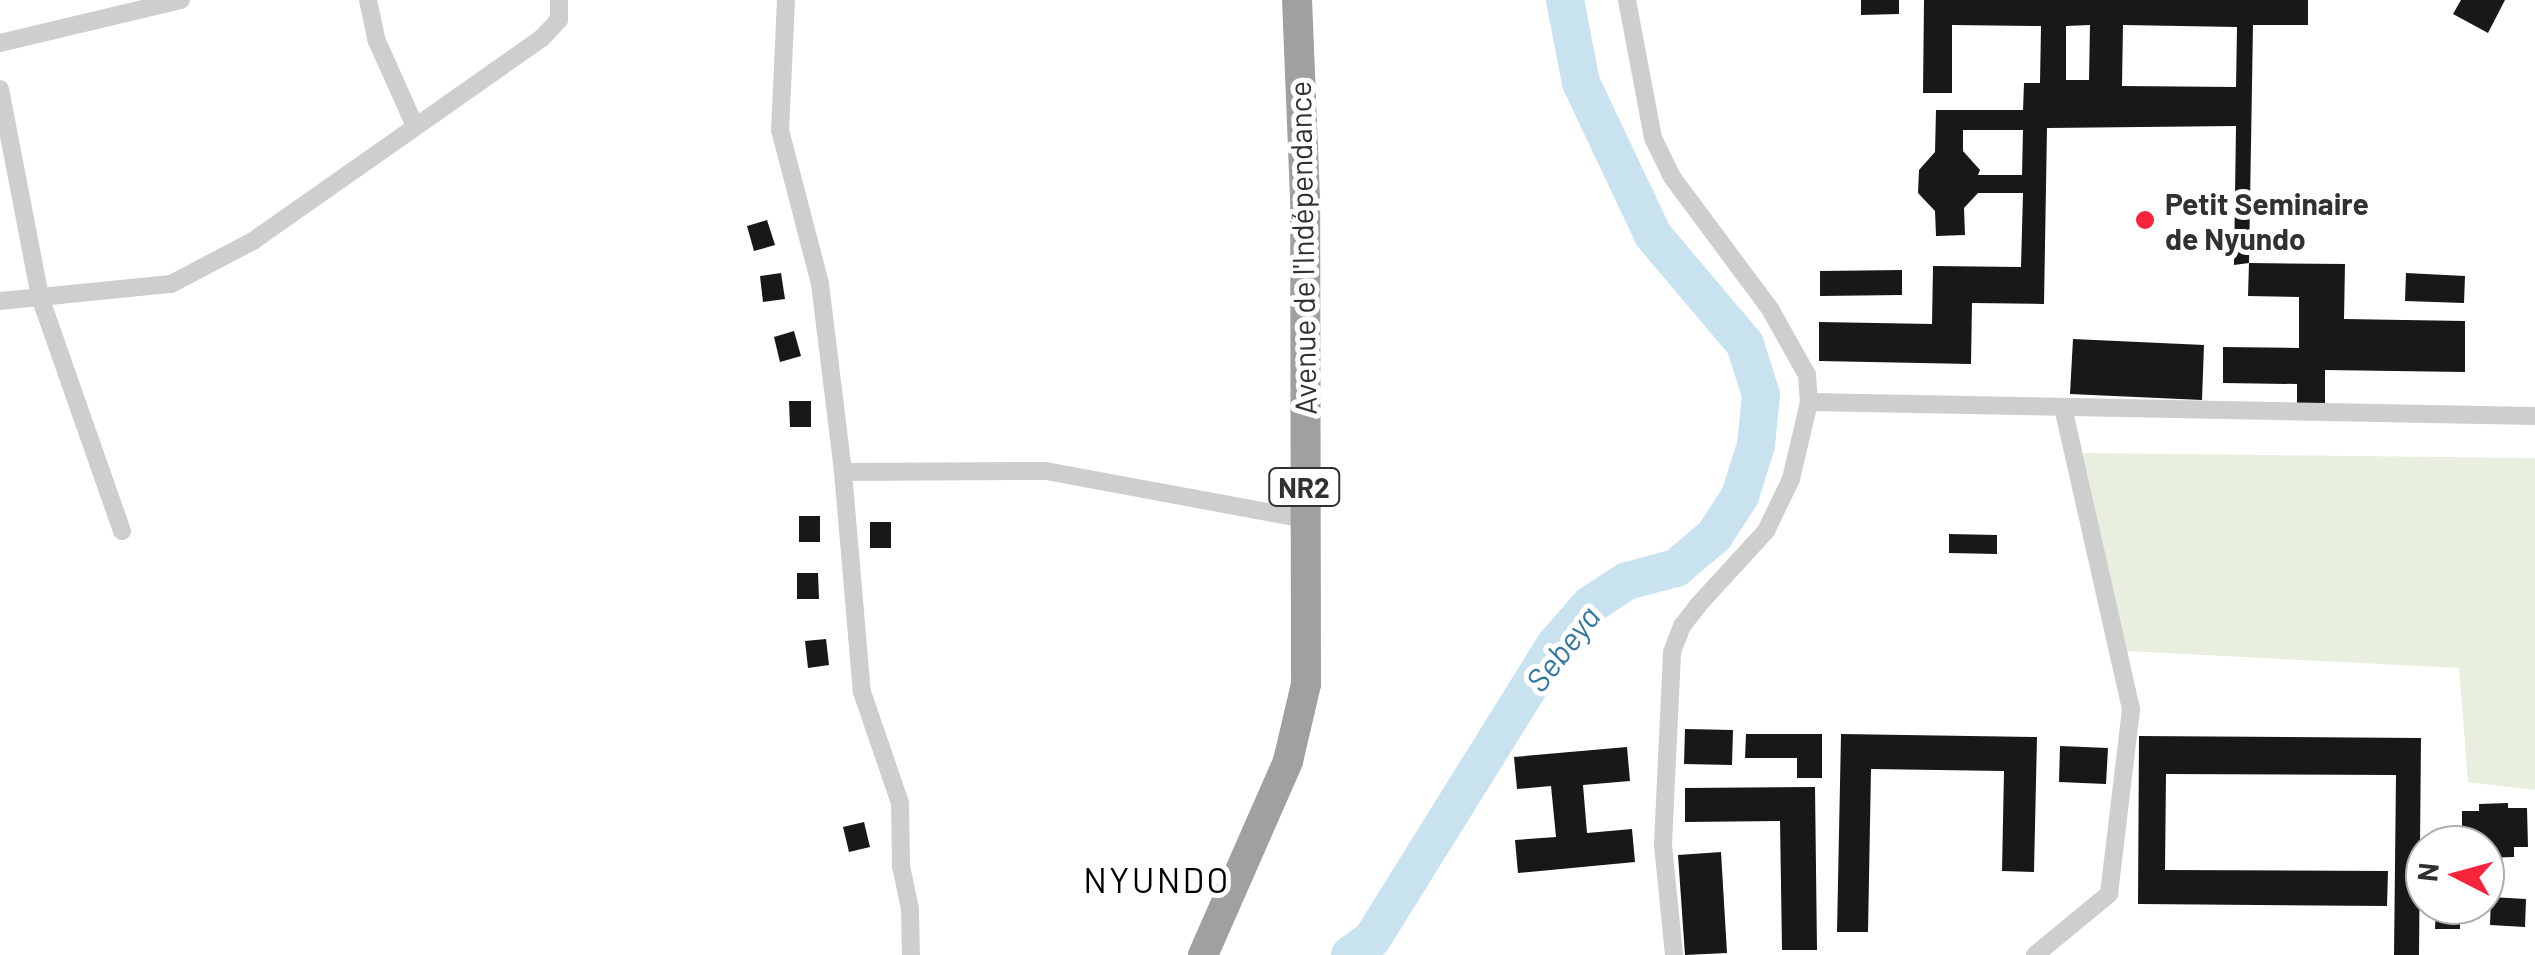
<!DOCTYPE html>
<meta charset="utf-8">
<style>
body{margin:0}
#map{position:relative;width:2535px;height:955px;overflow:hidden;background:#fff;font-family:Barlow,sans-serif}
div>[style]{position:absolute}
.green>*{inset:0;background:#e8efde}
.river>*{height:38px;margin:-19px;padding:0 19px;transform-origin:19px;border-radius:19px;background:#c9e2f0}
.building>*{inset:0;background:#181818}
.minor>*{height:18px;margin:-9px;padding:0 9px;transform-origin:9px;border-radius:9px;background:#cecece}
.trunk>*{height:30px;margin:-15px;padding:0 15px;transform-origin:15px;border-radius:15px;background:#a0a0a0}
.dots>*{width:28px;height:28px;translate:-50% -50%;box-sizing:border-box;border:5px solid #fff;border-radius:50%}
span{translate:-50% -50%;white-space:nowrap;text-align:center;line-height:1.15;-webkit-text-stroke:10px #fff;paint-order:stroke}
.shield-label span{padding:2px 8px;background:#fff;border:2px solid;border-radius:8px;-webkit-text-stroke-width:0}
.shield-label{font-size:28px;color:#313131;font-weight:700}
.poi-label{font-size:30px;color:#313131;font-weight:700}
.left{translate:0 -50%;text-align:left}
.street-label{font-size:30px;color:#313131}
.water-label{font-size:32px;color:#36789c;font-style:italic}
.quarter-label{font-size:35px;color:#000;letter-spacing:2.5px}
.north{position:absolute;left:2405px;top:825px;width:100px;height:100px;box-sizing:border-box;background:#fff;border:2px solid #adadad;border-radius:50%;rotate:276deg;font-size:28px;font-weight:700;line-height:40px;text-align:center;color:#313131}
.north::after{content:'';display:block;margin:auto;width:35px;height:45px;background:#f6253b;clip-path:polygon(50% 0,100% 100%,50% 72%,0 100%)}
</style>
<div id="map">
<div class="green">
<i style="clip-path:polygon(2083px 453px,2535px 458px,2535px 790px,2468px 782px,2459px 668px,2126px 651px)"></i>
</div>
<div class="river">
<i style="left:1350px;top:955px;width:27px;rotate:-36deg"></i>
<i style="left:1372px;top:939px;width:346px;rotate:-58.1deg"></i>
<i style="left:1555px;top:645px;width:53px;rotate:-48.8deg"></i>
<i style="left:1590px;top:605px;width:44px;rotate:-33deg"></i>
<i style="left:1627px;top:581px;width:51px;rotate:-14.9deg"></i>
<i style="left:1676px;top:568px;width:50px;rotate:-40.1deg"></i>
<i style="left:1714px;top:536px;width:48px;rotate:-57deg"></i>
<i style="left:1740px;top:496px;width:53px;rotate:-72.6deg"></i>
<i style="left:1756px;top:445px;width:50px;rotate:-84.3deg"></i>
<i style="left:1761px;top:395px;width:53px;rotate:-107.4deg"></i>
<i style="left:1745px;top:344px;width:143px;rotate:-130.2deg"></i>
<i style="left:1653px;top:235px;width:168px;rotate:-115.3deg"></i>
<i style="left:1581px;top:83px;width:85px;rotate:-100.9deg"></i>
</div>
<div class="building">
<i style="clip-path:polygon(1861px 0,1899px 0,1899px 14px,1861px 15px)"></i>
<i style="clip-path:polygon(evenodd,1924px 0,2308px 0,2308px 25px,2253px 25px,2249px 263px,2234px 265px,2236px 126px,2047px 128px,2044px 304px,1972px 303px,1971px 364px,1819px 361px,1819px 322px,1932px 324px,1933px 266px,2021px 267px,2023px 193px,1978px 193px,1964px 208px,1965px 235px,1936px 236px,1935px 211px,1918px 193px,1919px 170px,1935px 152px,1936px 110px,2023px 110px,2024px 83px,2040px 83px,2041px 26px,1952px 25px,1952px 93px,1923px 93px,1924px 0,2090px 25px,2089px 80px,2066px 80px,2066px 26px,2090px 25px,1924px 0,2123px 25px,2237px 27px,2236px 87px,2122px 86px,2123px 25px,1924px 0,1963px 130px,2023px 130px,2022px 175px,1978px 175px,1980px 170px,1963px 151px,1963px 130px)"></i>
<i style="clip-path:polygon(2461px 0,2505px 0,2488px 33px,2453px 14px)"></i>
<i style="clip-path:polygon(767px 220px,775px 245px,754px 251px,747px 226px)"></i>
<i style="clip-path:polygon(2249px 263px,2345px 264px,2344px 319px,2465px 321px,2465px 372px,2325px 370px,2325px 407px,2297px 406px,2297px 384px,2223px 383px,2223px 347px,2299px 348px,2299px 297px,2248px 296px)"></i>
<i style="clip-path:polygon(1902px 270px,1902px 295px,1820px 296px,1820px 271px)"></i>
<i style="clip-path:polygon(781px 273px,785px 299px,763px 302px,760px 276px)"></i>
<i style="clip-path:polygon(2406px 273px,2465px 276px,2464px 303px,2405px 301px)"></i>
<i style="clip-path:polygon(794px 331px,801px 356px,780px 362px,774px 337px)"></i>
<i style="clip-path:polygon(2073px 339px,2204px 345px,2202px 400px,2070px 394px)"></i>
<i style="clip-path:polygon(789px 401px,811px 401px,811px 427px,790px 427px)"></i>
<i style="clip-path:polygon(799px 516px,820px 516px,820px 542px,799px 542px)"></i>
<i style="clip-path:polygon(870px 522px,891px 522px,891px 548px,870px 548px)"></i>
<i style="clip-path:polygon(1949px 534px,1997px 535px,1997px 554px,1949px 553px)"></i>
<i style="clip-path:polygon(797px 573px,818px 573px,819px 599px,797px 599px)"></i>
<i style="clip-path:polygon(826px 639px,829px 665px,808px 668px,805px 641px)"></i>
<i style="clip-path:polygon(1685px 729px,1733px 730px,1732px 765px,1684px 764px)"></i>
<i style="clip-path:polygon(1746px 734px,1822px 734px,1822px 778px,1797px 778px,1797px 758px,1745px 758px)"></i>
<i style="clip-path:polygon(1841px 734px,2037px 737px,2034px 872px,2002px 871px,2004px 771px,1871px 769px,1868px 932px,1837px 932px)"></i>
<i style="clip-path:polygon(2139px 736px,2421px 738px,2419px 955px,2394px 955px,2396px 775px,2166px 774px,2165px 870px,2388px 871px,2387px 906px,2138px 904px)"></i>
<i style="clip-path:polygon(2060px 746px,2108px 748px,2106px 784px,2059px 782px)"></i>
<i style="clip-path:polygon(1627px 747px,1630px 781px,1583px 785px,1587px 833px,1632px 829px,1635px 862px,1518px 873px,1515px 840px,1556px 837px,1551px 786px,1517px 789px,1514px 757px)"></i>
<i style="clip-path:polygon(1815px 787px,1817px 950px,1782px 950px,1780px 821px,1685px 822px,1685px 788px)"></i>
<i style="clip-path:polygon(2508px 803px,2508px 808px,2527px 808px,2528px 847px,2514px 847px,2514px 857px,2485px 858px,2485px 845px,2462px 845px,2462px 811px,2479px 811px,2479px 804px)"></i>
<i style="clip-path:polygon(864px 822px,870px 847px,849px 852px,843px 827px)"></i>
<i style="clip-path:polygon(1721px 852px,1727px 953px,1685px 955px,1678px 855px)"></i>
<i style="clip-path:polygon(2491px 897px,2526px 899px,2525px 927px,2490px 925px)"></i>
<i style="clip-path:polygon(2436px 905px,2472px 905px,2472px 918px,2460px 918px,2460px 929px,2435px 929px)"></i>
</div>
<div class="minor">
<i style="left:368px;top:0;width:40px;rotate:78deg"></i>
<i style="left:376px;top:39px;width:93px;rotate:65.9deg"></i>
<i style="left:786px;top:0;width:130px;rotate:92.6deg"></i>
<i style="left:780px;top:130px;width:159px;rotate:75.4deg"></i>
<i style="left:820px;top:284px;width:189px;rotate:83deg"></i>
<i style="left:843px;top:472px;width:221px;rotate:85.1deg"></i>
<i style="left:862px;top:692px;width:117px;rotate:71.1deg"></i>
<i style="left:900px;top:803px;width:63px;rotate:89.1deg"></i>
<i style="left:901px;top:866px;width:44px;rotate:78.2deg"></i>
<i style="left:910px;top:909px;width:46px;rotate:88.8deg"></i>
<i style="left:1627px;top:0;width:140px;rotate:79.3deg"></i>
<i style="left:1653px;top:138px;width:43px;rotate:64deg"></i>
<i style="left:1672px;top:177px;width:164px;rotate:53.4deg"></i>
<i style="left:1770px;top:309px;width:76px;rotate:60.7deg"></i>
<i style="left:1807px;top:375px;width:27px;rotate:86deg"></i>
<i style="left:0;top:43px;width:186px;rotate:-13.4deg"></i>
<i style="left:0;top:89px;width:212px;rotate:79.1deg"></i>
<i style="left:40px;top:297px;width:248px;rotate:70.7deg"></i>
<i style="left:0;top:301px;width:172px;rotate:-5.7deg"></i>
<i style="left:171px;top:284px;width:93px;rotate:-27.7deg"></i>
<i style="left:253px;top:241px;width:353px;rotate:-35.1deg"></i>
<i style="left:542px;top:38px;width:25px;rotate:-47deg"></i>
<i style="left:559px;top:20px;width:20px;rotate:-90deg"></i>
<i style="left:843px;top:472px;width:203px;rotate:-0.3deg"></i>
<i style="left:1046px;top:471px;width:262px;rotate:10.5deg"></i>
<i style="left:1674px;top:955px;width:112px;rotate:-95.7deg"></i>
<i style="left:1663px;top:844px;width:192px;rotate:-87.3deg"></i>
<i style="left:1672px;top:652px;width:28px;rotate:-69deg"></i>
<i style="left:1682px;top:626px;width:29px;rotate:-52deg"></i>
<i style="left:1700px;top:603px;width:98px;rotate:-47.5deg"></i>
<i style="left:1766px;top:531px;width:58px;rotate:-64.3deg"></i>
<i style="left:1791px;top:479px;width:79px;rotate:-76.8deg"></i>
<i style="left:1809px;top:402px;width:726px;rotate:1.1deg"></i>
<i style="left:2035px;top:955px;width:96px;rotate:-39.5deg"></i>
<i style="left:2109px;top:894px;width:186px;rotate:-83.2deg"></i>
<i style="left:2131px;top:709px;width:309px;rotate:-102.7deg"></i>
</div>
<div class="trunk">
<i style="left:1203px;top:955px;width:212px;rotate:-66.3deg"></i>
<i style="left:1288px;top:761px;width:79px;rotate:-76.8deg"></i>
<i style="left:1306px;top:684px;width:486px;rotate:-90.1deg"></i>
<i style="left:1305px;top:198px;width:198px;rotate:-92.3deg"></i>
</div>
<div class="dots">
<i style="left:2145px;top:220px;background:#f6253b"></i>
</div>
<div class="shield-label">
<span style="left:1304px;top:487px">NR2</span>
</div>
<div class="poi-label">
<span class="left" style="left:2165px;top:220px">Petit Seminaire<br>de Nyundo</span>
</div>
<div class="street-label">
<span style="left:1302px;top:248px;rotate:-91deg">Avenue de l'Indépendance</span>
</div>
<div class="water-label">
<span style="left:1562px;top:648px;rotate:-52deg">Sebeya</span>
</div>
<div class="quarter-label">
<span style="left:1157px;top:879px">NYUNDO</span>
</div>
<div class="north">N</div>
</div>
